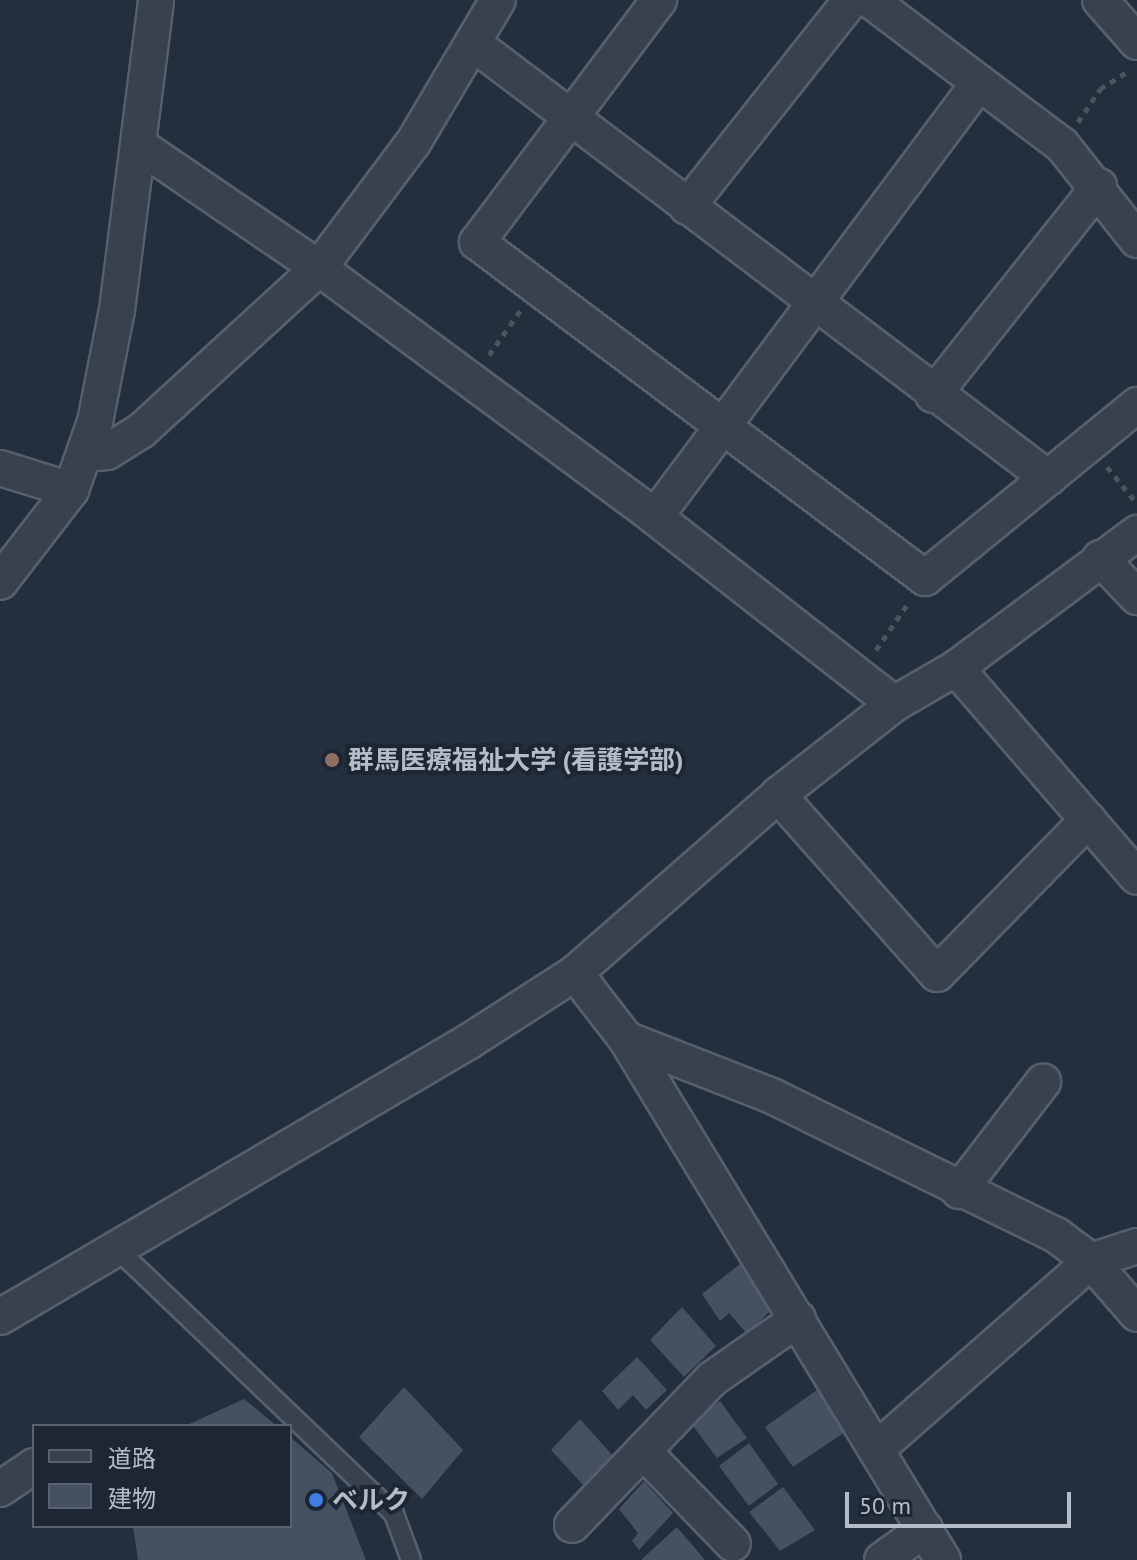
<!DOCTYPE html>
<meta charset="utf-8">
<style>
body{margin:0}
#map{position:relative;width:1137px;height:1560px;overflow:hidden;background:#242f3e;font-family:"PT Sans","Noto Sans JP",sans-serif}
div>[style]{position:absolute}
.building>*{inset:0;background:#455162}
.path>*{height:5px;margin-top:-2.5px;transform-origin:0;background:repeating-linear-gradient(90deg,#44595c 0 6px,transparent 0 12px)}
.roads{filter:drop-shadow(2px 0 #565f6c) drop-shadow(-2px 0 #565f6c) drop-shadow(0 2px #565f6c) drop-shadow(0 -2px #565f6c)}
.lane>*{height:18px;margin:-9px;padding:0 9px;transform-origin:9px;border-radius:9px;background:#38414e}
.street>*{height:34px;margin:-17px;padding:0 17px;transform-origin:17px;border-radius:17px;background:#38414e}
.dots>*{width:22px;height:22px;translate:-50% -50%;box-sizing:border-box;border:4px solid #1d2633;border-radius:50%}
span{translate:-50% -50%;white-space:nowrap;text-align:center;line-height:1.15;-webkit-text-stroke:8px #1d2633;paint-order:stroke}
.poi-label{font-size:26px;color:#b4bcc9;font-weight:700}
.left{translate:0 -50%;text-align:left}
.legend{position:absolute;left:32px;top:1424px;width:260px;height:104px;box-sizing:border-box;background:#1d2633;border:2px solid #59626f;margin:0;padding:10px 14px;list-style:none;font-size:24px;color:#b4bcc9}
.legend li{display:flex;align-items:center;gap:16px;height:40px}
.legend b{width:40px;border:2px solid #59626f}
.scale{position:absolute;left:845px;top:1492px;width:226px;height:36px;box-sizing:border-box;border:4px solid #b4bcc9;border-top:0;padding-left:10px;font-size:24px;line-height:28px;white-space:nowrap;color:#b4bcc9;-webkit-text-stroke:6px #1d2633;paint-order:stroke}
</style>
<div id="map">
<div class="building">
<i style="clip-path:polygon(745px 1260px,777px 1304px,747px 1334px,729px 1313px,720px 1321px,702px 1294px)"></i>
<i style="clip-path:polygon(682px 1307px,716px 1346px,684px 1377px,650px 1340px)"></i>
<i style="clip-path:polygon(637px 1357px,667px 1390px,646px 1410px,633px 1395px,618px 1410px,602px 1391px)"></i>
<i style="clip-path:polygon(404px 1387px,463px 1450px,422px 1499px,359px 1437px)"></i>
<i style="clip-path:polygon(821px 1387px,848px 1430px,793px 1467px,765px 1427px)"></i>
<i style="clip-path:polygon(244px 1399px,277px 1426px,185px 1426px)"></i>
<i style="clip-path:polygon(720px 1401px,747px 1438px,717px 1458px,690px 1422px)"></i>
<i style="clip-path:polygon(580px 1419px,613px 1456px,584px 1486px,551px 1450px)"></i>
<i style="clip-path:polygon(290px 1437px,332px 1473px,366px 1560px,138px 1560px,133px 1526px,290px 1526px)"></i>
<i style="clip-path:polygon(749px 1443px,778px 1484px,749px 1506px,719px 1466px)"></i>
<i style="clip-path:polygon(644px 1481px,673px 1513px,639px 1550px,632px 1541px,638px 1533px,619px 1509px)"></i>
<i style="clip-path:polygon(783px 1487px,815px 1530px,780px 1551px,749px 1512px)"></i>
<i style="clip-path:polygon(677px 1527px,705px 1560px,641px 1560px)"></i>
</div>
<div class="path">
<i style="left:1078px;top:122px;width:40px;rotate:-56deg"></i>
<i style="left:1100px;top:89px;width:34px;rotate:-32deg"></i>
<i style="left:489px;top:355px;width:54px;rotate:-54.8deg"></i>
<i style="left:1107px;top:467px;width:45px;rotate:50.4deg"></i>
<i style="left:876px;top:650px;width:58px;rotate:-55.5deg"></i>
</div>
<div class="roads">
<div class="lane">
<i style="left:116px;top:1248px;width:385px;rotate:43.7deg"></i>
<i style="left:394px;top:1514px;width:49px;rotate:69.7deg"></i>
</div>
<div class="street">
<i style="left:659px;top:0;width:303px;rotate:126.9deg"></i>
<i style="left:477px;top:242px;width:560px;rotate:36.87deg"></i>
<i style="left:925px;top:578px;width:274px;rotate:-39.2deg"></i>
<i style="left:870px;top:0;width:241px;rotate:37.1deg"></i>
<i style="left:1062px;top:145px;width:121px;rotate:51.7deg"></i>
<i style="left:1100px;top:0;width:56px;rotate:48.6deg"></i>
<i style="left:474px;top:44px;width:720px;rotate:37.09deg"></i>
<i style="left:140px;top:146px;width:217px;rotate:34.3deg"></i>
<i style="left:319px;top:268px;width:418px;rotate:36.5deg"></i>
<i style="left:655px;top:517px;width:303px;rotate:38deg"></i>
<i style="left:687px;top:207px;width:264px;rotate:-51.6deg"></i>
<i style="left:933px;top:395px;width:267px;rotate:-51.5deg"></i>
<i style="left:85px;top:454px;width:22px;rotate:-5deg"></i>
<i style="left:107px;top:452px;width:40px;rotate:-32deg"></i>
<i style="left:141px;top:431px;width:241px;rotate:-42.5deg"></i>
<i style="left:319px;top:268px;width:156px;rotate:-53.1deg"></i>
<i style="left:413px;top:143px;width:166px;rotate:-59.3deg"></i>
<i style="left:0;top:468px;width:74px;rotate:17.2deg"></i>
<i style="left:655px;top:517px;width:542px;rotate:-53.26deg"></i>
<i style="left:1100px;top:558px;width:54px;rotate:46.5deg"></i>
<i style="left:0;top:582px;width:116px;rotate:-52.3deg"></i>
<i style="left:71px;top:490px;width:72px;rotate:-70.6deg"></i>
<i style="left:95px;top:422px;width:114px;rotate:-78.9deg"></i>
<i style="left:117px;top:310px;width:312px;rotate:-82.8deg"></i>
<i style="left:956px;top:668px;width:276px;rotate:49.1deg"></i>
<i style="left:778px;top:795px;width:239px;rotate:48.4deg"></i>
<i style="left:937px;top:974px;width:216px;rotate:-45.6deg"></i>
<i style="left:575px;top:973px;width:83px;rotate:52.3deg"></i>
<i style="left:626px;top:1039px;width:610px;rotate:58.68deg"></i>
<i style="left:626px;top:1039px;width:157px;rotate:21.3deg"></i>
<i style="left:772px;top:1096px;width:316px;rotate:26.1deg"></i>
<i style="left:1056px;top:1235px;width:44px;rotate:36.6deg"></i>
<i style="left:1091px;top:1261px;width:70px;rotate:49deg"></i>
<i style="left:959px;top:1191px;width:138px;rotate:-52.4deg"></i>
<i style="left:0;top:1317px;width:543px;rotate:-30.44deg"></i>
<i style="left:468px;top:1042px;width:127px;rotate:-32.8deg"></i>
<i style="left:575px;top:973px;width:270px;rotate:-41.2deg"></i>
<i style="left:778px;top:795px;width:147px;rotate:-38.1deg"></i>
<i style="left:894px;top:704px;width:72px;rotate:-30.1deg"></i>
<i style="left:956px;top:668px;width:226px;rotate:-36.7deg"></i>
<i style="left:877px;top:1449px;width:285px;rotate:-41.3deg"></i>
<i style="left:1091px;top:1261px;width:48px;rotate:-18.1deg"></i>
<i style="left:643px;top:1451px;width:129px;rotate:45.9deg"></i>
<i style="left:0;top:1489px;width:41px;rotate:-34.1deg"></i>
<i style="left:572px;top:1525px;width:202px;rotate:-46.2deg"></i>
<i style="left:712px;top:1379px;width:105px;rotate:-34.9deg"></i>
<i style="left:882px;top:1560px;width:53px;rotate:-35.8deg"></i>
</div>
</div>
<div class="dots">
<i style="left:332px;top:760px;background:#8d6e63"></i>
<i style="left:316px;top:1500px;background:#3f7fe0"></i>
</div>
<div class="poi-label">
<span class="left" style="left:348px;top:760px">群馬医療福祉大学 (看護学部)</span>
<span class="left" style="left:332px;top:1500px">ベルク</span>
</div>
<ul class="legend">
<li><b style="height:10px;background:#38414e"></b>道路</li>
<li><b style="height:22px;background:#455162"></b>建物</li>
</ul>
<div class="scale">50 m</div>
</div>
